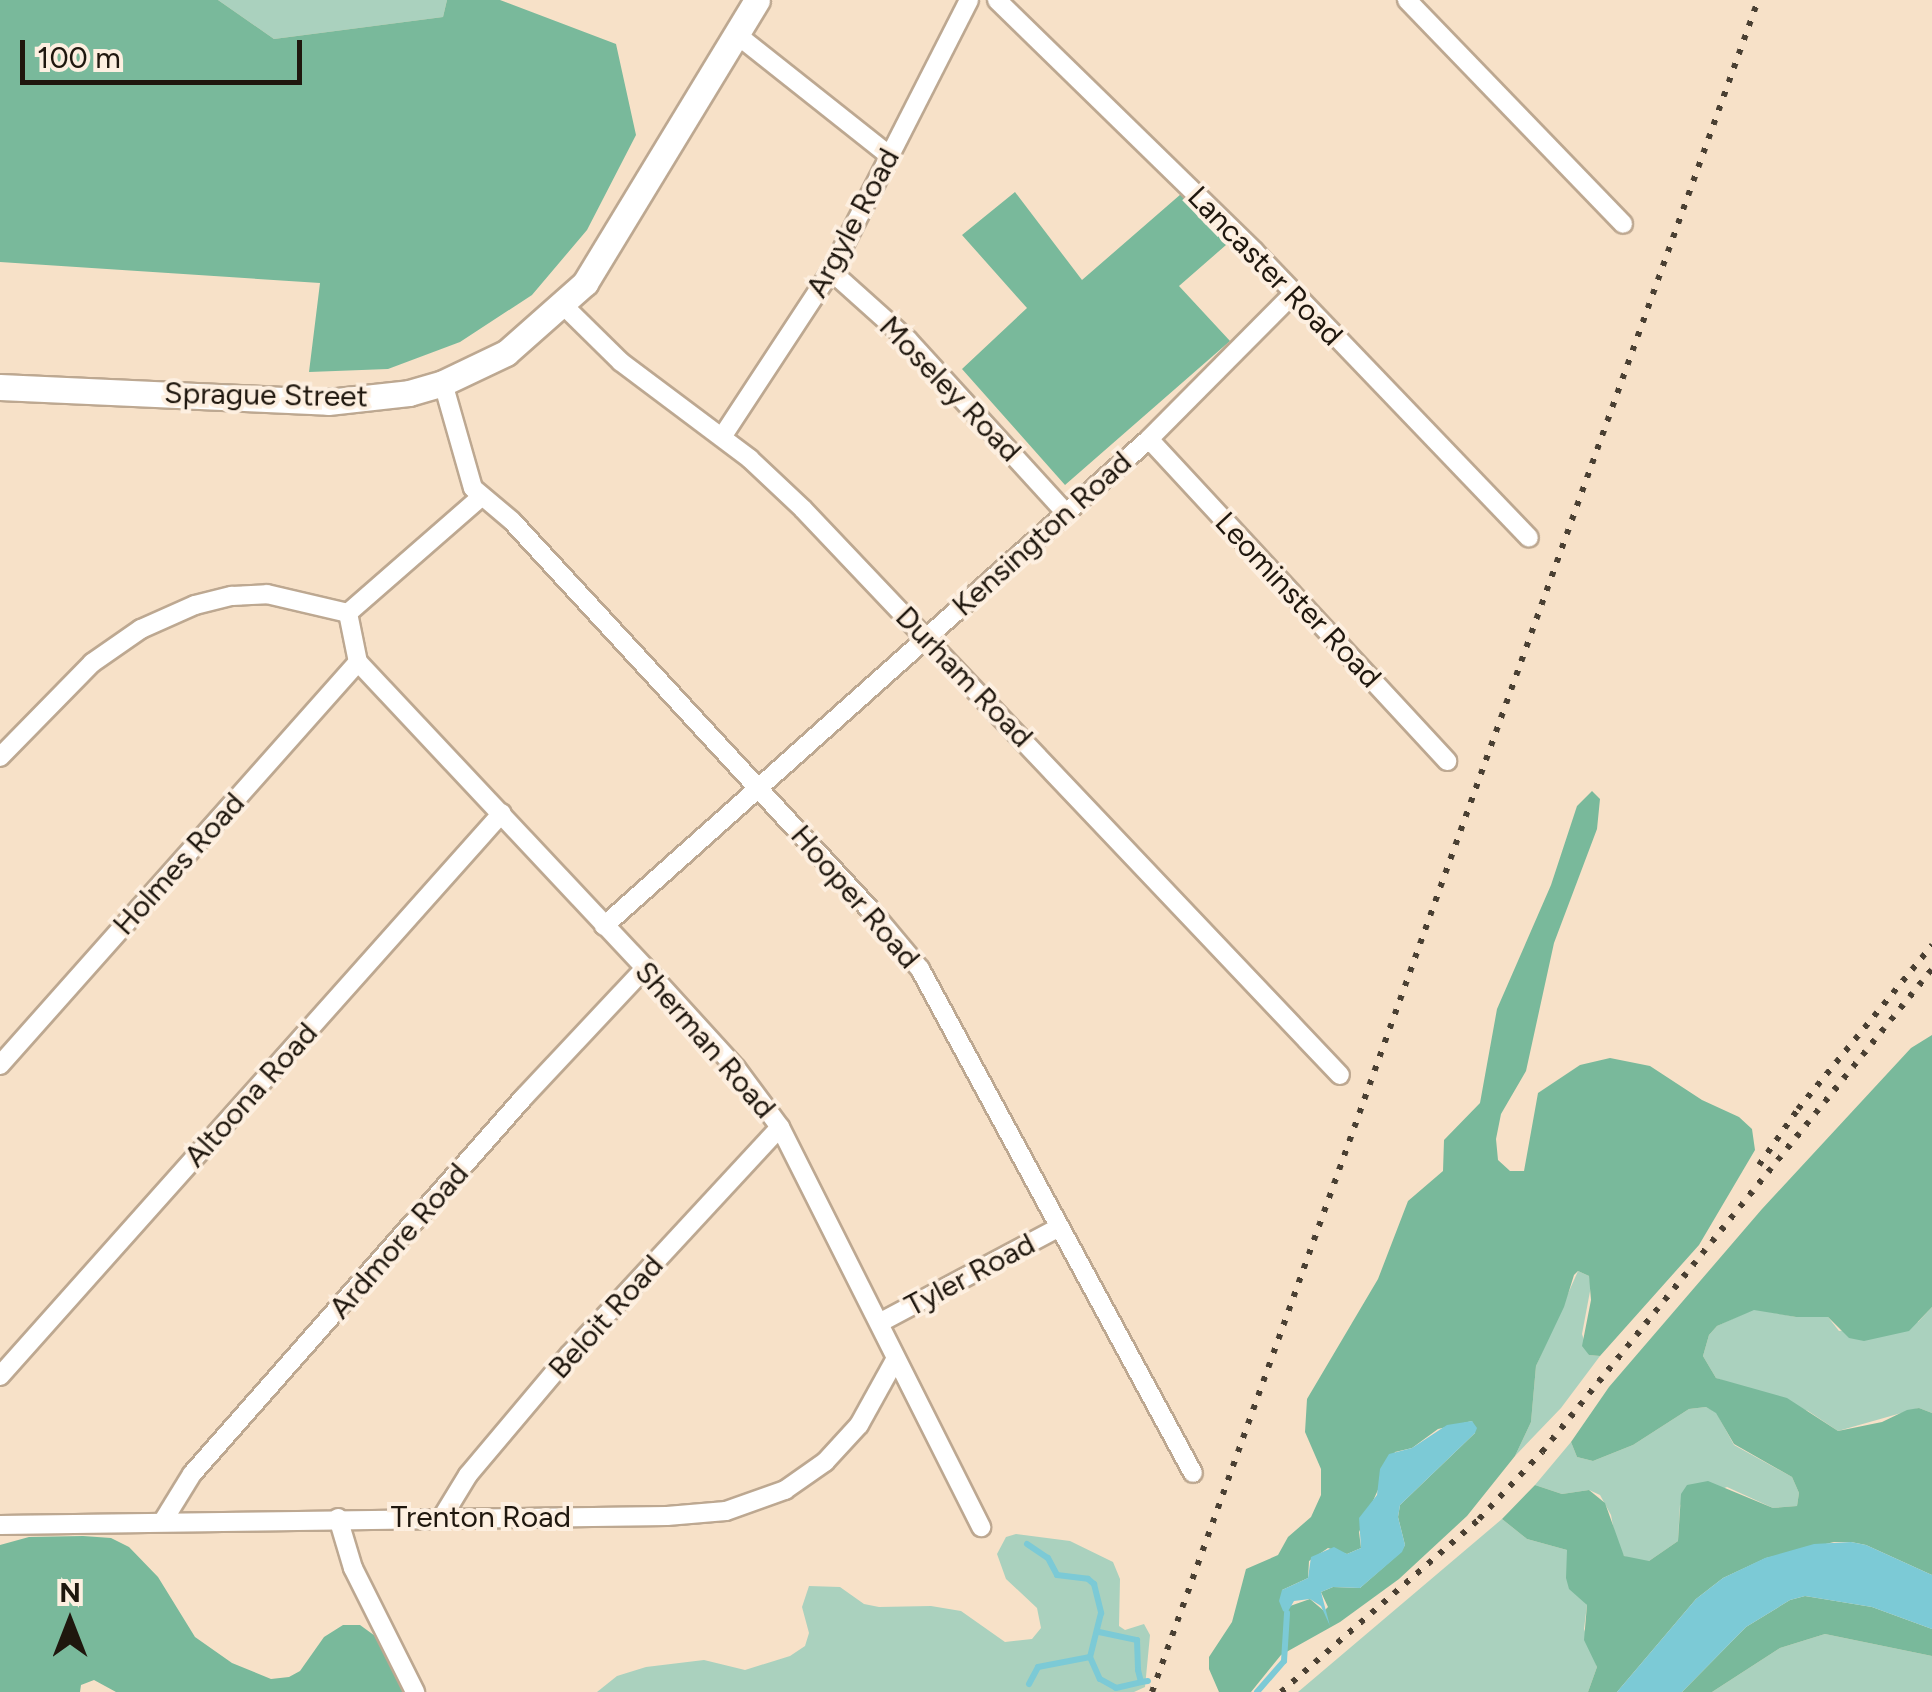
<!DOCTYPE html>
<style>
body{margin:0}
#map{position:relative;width:1932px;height:1692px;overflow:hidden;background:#f7e1c8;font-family:Figtree,sans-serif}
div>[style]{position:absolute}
.green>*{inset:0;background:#aad1be}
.forest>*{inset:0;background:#79b99b}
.water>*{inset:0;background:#7ccad6}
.stream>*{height:6px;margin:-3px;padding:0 3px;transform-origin:3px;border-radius:3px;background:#7ccad6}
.roads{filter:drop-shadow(2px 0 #bda891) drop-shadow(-2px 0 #bda891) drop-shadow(0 2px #bda891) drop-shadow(0 -2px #bda891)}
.street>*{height:18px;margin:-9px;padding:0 9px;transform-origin:9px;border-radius:9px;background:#fff}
.secondary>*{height:25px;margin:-12.5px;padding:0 12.5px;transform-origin:12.5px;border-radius:12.5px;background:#fff}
.rail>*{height:6px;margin-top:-3px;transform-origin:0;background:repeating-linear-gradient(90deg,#493f32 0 5px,transparent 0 15px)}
span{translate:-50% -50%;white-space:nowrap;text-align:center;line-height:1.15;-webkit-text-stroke:8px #fdefe0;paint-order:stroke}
.street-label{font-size:30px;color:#1f170e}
.north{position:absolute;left:20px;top:1572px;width:100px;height:100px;-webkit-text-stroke:8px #fdefe0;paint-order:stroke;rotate:0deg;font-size:28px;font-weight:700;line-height:40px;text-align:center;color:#1f170e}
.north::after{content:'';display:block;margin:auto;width:35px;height:45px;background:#1f170e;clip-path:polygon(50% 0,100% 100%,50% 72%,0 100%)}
.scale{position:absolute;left:20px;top:40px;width:282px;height:45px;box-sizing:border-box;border:5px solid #1f170e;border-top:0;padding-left:12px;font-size:30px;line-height:35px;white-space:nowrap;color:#1f170e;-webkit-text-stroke:8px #fdefe0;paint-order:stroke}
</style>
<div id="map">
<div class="green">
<i style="clip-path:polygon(218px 0,447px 0,443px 17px,274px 39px)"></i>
<i style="clip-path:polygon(1578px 1271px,1589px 1276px,1591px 1286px,1582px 1334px,1589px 1355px,1600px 1356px,1561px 1408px,1515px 1456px,1531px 1422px,1536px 1366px)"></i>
<i style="clip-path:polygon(1932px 1307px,1932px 1413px,1919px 1408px,1838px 1431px,1808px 1411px,1716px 1378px,1703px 1356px,1709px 1335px,1717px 1326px,1754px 1309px,1796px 1317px,1828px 1317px,1839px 1331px,1918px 1322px)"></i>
<i style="clip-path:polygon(1706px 1407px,1716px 1412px,1734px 1445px,1792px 1477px,1799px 1493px,1797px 1506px,1773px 1508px,1727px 1487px,1680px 1505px,1678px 1541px,1649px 1561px,1636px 1561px,1624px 1556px,1616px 1542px,1611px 1515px,1600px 1495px,1589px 1490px,1562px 1494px,1535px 1485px,1571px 1442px,1577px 1457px,1593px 1461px,1633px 1445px,1689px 1409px)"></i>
<i style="clip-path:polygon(1502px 1519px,1527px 1539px,1567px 1550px,1567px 1578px,1587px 1605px,1584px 1629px,1597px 1667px,1588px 1692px,1298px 1692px)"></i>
<i style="clip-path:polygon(1016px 1534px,1070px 1541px,1113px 1562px,1120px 1579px,1119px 1626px,1125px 1630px,1144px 1624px,1150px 1635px,1145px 1687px,1134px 1692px,597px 1692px,617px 1676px,646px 1667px,704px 1660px,745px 1670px,790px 1656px,805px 1646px,809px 1633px,802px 1607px,809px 1586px,840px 1587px,864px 1604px,879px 1607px,931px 1606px,961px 1611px,1005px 1642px,1032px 1639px,1041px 1628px,1037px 1608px,1006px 1579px,997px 1554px,1006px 1537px)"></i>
<i style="clip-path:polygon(1825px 1634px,1932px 1656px,1932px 1692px,1712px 1692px,1780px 1648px)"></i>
</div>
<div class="forest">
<i style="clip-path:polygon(0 0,218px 0,274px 39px,443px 17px,447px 0,500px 0,616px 44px,636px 135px,587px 230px,532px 295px,460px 342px,388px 369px,309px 372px,320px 283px,0 262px)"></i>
<i style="clip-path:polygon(1015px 192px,1082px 280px,1181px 194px,1226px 245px,1179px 286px,1230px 341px,1065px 485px,962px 369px,1027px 308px,962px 235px)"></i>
<i style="clip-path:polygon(evenodd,1592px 791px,1600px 799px,1597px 829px,1554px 943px,1526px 1071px,1501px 1114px,1496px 1139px,1498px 1160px,1510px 1171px,1524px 1171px,1538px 1093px,1580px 1065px,1610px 1058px,1650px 1066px,1702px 1100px,1739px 1117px,1752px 1129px,1755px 1150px,1699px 1245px,1600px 1356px,1589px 1355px,1582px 1346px,1591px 1300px,1589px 1276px,1578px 1271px,1574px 1275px,1564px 1307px,1536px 1366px,1531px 1422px,1515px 1456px,1467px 1516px,1399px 1579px,1340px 1622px,1281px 1655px,1251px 1692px,1219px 1692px,1209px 1669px,1209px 1657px,1232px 1622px,1246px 1569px,1278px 1555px,1288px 1537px,1311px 1517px,1321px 1495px,1321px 1469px,1305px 1432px,1307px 1399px,1378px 1279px,1408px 1201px,1443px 1171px,1444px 1140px,1480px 1103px,1497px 1009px,1551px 885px,1577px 806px,1592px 791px,1472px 1421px,1475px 1433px,1400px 1505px,1398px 1517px,1405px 1545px,1401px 1552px,1360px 1588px,1333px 1587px,1321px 1592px,1328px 1607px,1324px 1611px,1310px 1599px,1290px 1606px,1282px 1590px,1308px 1578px,1309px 1561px,1328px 1548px,1347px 1554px,1361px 1548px,1359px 1532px,1395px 1452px,1412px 1448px,1438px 1429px,1472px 1421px)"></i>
<i style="clip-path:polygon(1932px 1035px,1932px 1307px,1909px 1331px,1864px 1341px,1849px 1338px,1828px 1317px,1796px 1317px,1754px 1310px,1717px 1326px,1709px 1335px,1703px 1356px,1716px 1378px,1787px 1398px,1838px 1431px,1882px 1422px,1907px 1410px,1919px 1408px,1932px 1413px,1932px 1575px,1866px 1545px,1851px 1542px,1834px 1542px,1766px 1558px,1723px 1578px,1696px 1599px,1617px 1692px,1588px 1692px,1597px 1667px,1584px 1640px,1587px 1605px,1569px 1589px,1566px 1578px,1567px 1550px,1527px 1539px,1502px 1519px,1535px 1485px,1562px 1494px,1589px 1490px,1605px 1503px,1624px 1556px,1649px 1561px,1678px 1541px,1681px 1494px,1687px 1485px,1708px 1481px,1773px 1508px,1797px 1506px,1799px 1493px,1792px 1477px,1734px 1444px,1716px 1413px,1706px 1407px,1689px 1409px,1633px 1445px,1593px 1461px,1577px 1457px,1571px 1442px,1609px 1387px,1762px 1209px,1911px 1048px)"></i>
<i style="clip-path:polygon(83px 1536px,111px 1538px,129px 1547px,158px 1577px,195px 1637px,232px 1663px,271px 1679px,289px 1677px,300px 1671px,324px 1637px,343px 1625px,360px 1625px,382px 1641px,403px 1692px,116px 1692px,94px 1680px,81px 1685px,80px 1692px,0 1692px,0 1545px,29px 1537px)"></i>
<i style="clip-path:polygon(1805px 1596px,1872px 1607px,1932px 1629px,1932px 1656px,1825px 1634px,1780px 1648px,1712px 1692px,1682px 1692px,1746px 1627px,1790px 1600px)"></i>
</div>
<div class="water">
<i style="clip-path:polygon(1472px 1421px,1477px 1428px,1475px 1433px,1400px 1505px,1398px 1517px,1405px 1545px,1402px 1552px,1360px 1588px,1333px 1587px,1321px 1592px,1330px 1626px,1321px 1606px,1310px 1599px,1294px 1601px,1287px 1613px,1283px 1611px,1279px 1601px,1282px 1590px,1308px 1578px,1311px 1557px,1334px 1547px,1347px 1554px,1361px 1548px,1359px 1518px,1377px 1495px,1380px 1469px,1389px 1454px,1412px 1448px,1447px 1425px)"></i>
<i style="clip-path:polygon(1851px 1542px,1866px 1545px,1932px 1575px,1932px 1629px,1872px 1607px,1805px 1596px,1790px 1600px,1746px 1627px,1682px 1692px,1617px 1692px,1696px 1599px,1723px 1578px,1765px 1558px,1814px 1544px)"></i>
</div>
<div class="stream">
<i style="left:1027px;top:1544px;width:25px;rotate:34deg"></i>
<i style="left:1048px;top:1558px;width:19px;rotate:62deg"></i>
<i style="left:1057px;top:1575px;width:31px;rotate:7deg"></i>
<i style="left:1088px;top:1579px;width:8px;rotate:40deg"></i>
<i style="left:1094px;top:1584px;width:30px;rotate:76deg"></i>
<i style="left:1101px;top:1613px;width:45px;rotate:104deg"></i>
<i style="left:1090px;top:1657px;width:24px;rotate:66deg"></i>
<i style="left:1100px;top:1679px;width:18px;rotate:29deg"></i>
<i style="left:1116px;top:1688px;width:26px;rotate:-13deg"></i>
<i style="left:1099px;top:1632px;width:39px;rotate:12deg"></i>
<i style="left:1137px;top:1640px;width:30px;rotate:88deg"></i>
<i style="left:1138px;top:1670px;width:12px;rotate:76deg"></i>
<i style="left:1141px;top:1682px;width:7px;rotate:-8deg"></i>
<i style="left:1029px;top:1684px;width:19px;rotate:-62deg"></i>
<i style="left:1038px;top:1667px;width:53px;rotate:-10.9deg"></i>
<i style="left:1257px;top:1692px;width:41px;rotate:-48.9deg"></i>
<i style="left:1284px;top:1661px;width:48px;rotate:-86.4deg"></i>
</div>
<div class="roads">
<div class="street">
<i style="left:997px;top:0;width:359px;rotate:44.3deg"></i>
<i style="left:1254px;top:251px;width:397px;rotate:46.2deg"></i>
<i style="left:1407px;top:0;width:311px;rotate:46deg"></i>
<i style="left:736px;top:34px;width:196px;rotate:38.4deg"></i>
<i style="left:831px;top:271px;width:103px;rotate:41.9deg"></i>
<i style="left:908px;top:340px;width:231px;rotate:47.6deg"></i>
<i style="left:563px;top:305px;width:81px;rotate:44.5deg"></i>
<i style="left:621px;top:362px;width:161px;rotate:36.9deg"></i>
<i style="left:750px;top:459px;width:73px;rotate:43.3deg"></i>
<i style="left:803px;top:509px;width:780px;rotate:46.51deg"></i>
<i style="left:443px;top:383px;width:109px;rotate:74.1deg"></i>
<i style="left:473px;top:488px;width:51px;rotate:40.2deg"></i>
<i style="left:512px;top:521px;width:534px;rotate:47.35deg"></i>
<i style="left:874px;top:914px;width:72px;rotate:50.1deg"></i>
<i style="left:920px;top:969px;width:573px;rotate:61.56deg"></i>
<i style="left:722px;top:437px;width:199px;rotate:-56.7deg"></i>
<i style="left:831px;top:271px;width:304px;rotate:-63deg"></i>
<i style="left:1149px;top:439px;width:439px;rotate:47.2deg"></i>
<i style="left:348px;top:613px;width:50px;rotate:78.5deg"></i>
<i style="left:358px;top:662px;width:420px;rotate:46.8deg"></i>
<i style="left:645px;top:968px;width:135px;rotate:47.7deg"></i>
<i style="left:736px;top:1068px;width:74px;rotate:53.3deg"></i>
<i style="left:780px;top:1127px;width:448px;rotate:63.3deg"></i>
<i style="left:348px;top:613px;width:176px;rotate:-41.1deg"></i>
<i style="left:0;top:757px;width:132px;rotate:-45.6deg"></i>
<i style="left:92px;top:663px;width:60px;rotate:-34.8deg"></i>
<i style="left:141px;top:629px;width:59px;rotate:-24deg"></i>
<i style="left:195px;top:605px;width:38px;rotate:-14deg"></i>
<i style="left:232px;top:596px;width:35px;rotate:-3deg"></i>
<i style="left:267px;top:594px;width:83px;rotate:13.2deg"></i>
<i style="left:604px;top:926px;width:731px;rotate:-41.78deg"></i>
<i style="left:1149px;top:439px;width:204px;rotate:-45.2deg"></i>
<i style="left:0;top:1065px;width:539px;rotate:-48.38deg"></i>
<i style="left:881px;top:1322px;width:200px;rotate:-28deg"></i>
<i style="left:0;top:1376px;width:754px;rotate:-48.28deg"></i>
<i style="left:443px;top:1516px;width:48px;rotate:-58.6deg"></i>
<i style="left:468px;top:1475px;width:158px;rotate:-49.9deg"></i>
<i style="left:570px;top:1354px;width:309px;rotate:-47.2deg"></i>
<i style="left:338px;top:1518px;width:52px;rotate:73.3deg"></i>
<i style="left:353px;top:1568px;width:139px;rotate:63.4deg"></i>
<i style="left:163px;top:1521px;width:55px;rotate:-58.3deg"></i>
<i style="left:192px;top:1474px;width:502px;rotate:-48.63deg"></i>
<i style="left:524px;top:1097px;width:177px;rotate:-46.8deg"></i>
<i style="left:0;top:1525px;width:667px;rotate:-0.77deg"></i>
<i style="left:667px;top:1516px;width:59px;rotate:-4.8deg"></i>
<i style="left:726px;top:1511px;width:63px;rotate:-19.6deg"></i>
<i style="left:785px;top:1490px;width:49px;rotate:-35deg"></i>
<i style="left:825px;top:1462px;width:50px;rotate:-47.4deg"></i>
<i style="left:859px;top:1425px;width:74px;rotate:-61deg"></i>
</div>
<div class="secondary">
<i style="left:0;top:387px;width:328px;rotate:2.6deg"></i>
<i style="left:328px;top:402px;width:81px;rotate:-6.3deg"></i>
<i style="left:409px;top:393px;width:35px;rotate:-16deg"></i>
<i style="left:443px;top:383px;width:70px;rotate:-25.5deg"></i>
<i style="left:506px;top:353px;width:106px;rotate:-41.5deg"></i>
<i style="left:585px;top:283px;width:331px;rotate:-58.7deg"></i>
</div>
</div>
<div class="rail">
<i style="left:1759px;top:1165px;width:68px;rotate:-55.1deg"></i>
<i style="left:1798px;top:1109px;width:212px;rotate:-50.7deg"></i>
<i style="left:1152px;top:1692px;width:1797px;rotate:-70.29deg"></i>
<i style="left:1281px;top:1692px;width:263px;rotate:-41.1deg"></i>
<i style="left:1479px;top:1519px;width:92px;rotate:-46.8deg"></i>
<i style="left:1542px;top:1452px;width:621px;rotate:-51.08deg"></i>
</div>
<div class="street-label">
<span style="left:853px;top:223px;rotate:-62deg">Argyle Road</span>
<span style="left:1265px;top:266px;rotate:46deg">Lancaster Road</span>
<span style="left:950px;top:389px;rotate:46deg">Moseley Road</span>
<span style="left:266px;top:395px;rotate:1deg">Sprague Street</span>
<span style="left:1042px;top:534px;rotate:-42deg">Kensington Road</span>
<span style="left:1298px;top:600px;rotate:47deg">Leominster Road</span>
<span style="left:964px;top:677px;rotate:46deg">Durham Road</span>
<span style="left:179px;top:864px;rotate:-48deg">Holmes Road</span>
<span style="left:855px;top:897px;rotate:49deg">Hooper Road</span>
<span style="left:705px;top:1040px;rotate:49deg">Sherman Road</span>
<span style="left:251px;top:1095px;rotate:-48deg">Altoona Road</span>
<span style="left:399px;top:1241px;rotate:-49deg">Ardmore Road</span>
<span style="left:970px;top:1275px;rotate:-28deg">Tyler Road</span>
<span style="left:606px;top:1317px;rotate:-48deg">Beloit Road</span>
<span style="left:481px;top:1517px">Trenton Road</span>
</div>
<div class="north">N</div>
<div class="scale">100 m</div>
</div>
